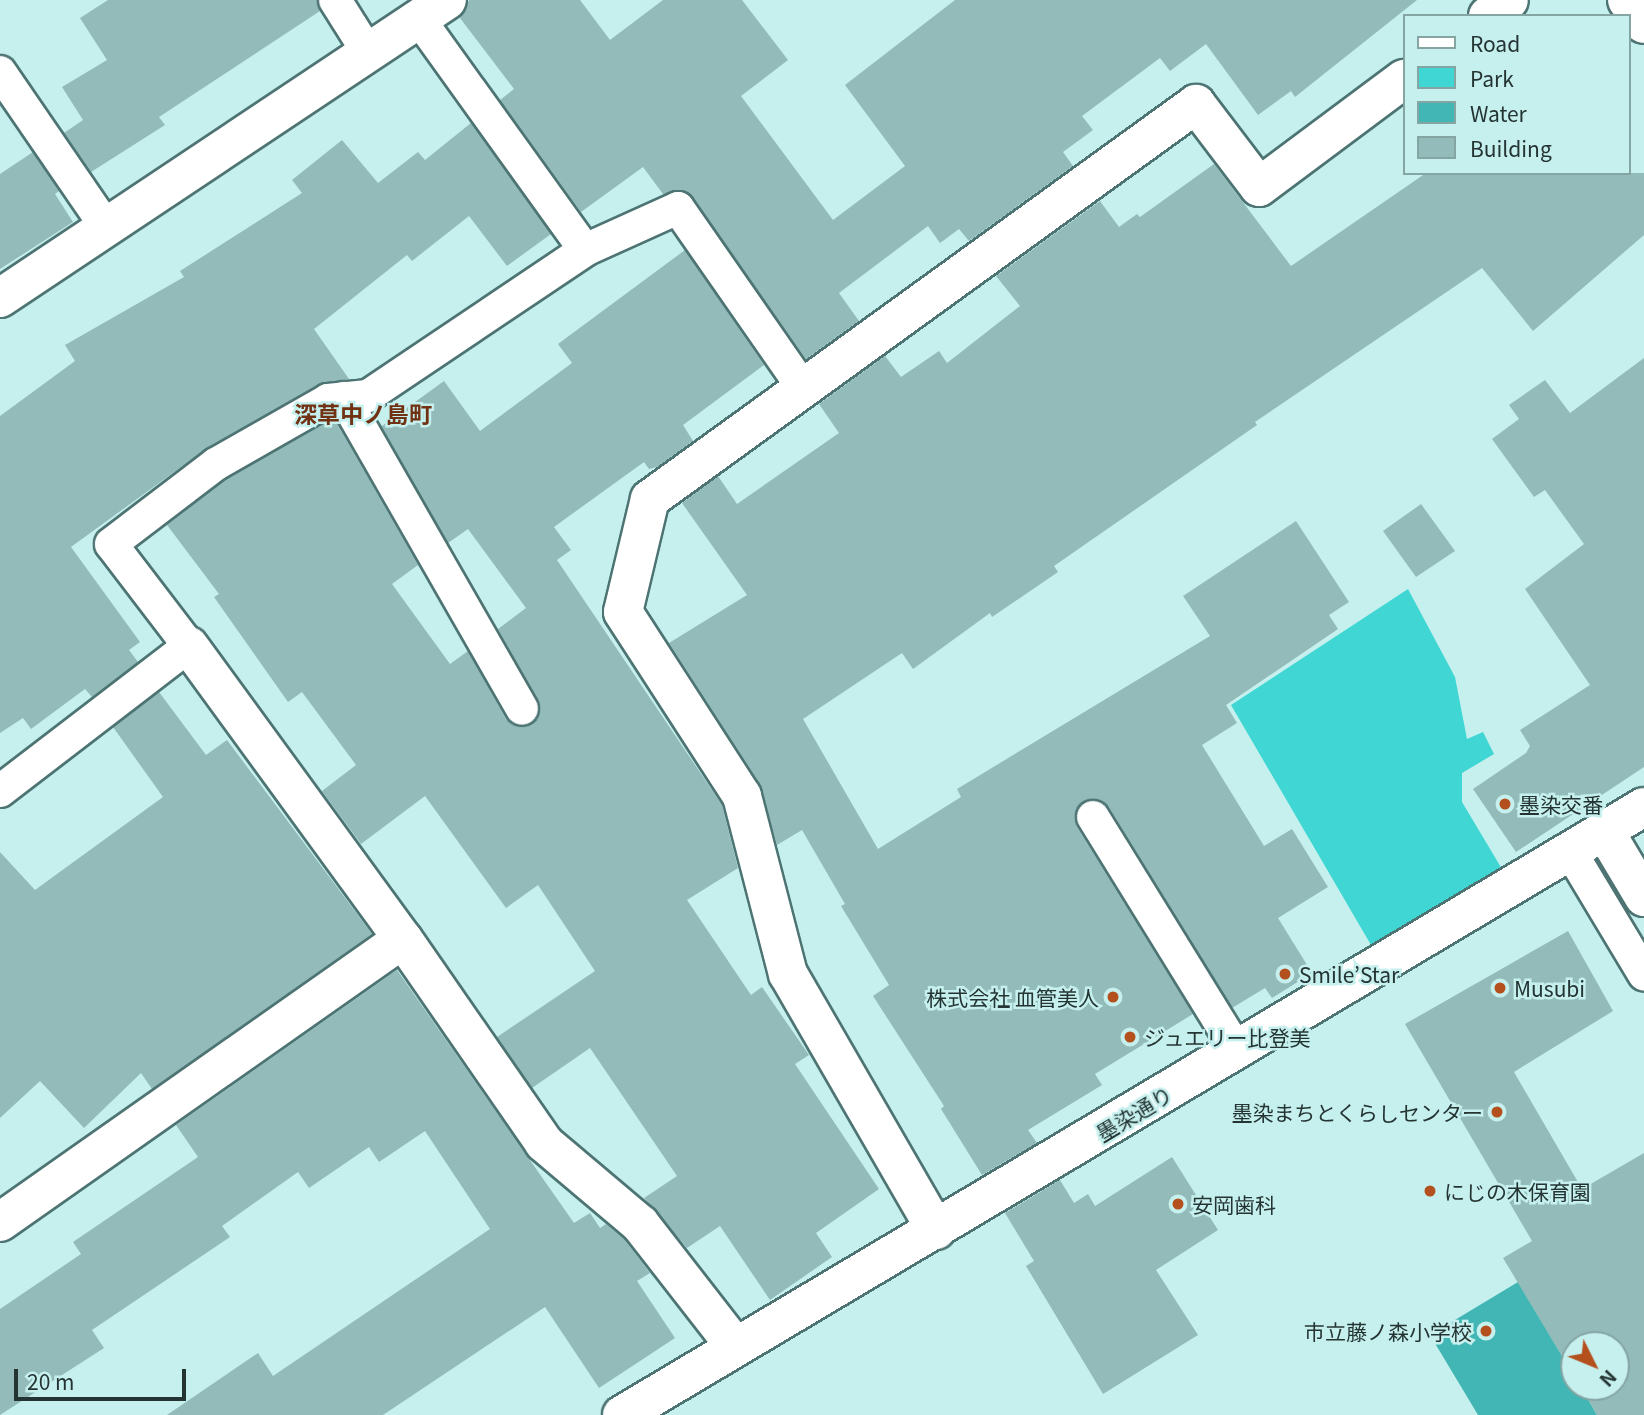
<!DOCTYPE html>
<meta charset="utf-8">
<style>
body{margin:0}
#map{position:relative;width:1644px;height:1415px;overflow:hidden;background:#c6f0ee;font-family:Georgia,"Noto Sans JP",serif}
div>[style]{position:absolute}
.green>*{inset:0;background:#3fd6d4}
.water>*{inset:0;background:#41b6b4}
.building>*{inset:0;background:#92bbb9}
.roads{filter:drop-shadow(2px 0 #4d7473) drop-shadow(-2px 0 #4d7473) drop-shadow(0 2px #4d7473) drop-shadow(0 -2px #4d7473)}
.service>*{height:32px;margin:-16px;padding:0 16px;transform-origin:16px;border-radius:16px;background:#fff}
.minor>*{height:38px;margin:-19px;padding:0 19px;transform-origin:19px;border-radius:19px;background:#fff}
.dots>*{width:19px;height:19px;translate:-50% -50%;box-sizing:border-box;border:4px solid #c6f0ee;border-radius:50%}
span{translate:-50% -50%;white-space:nowrap;text-align:center;line-height:1.15;-webkit-text-stroke:5px #c6f0ee;paint-order:stroke}
.poi-label{font-size:21px;color:#243433}
.left{translate:0 -50%;text-align:left}
.right{translate:-100% -50%;text-align:right}
.street-label{font-size:21px;color:#243433}
.neighbourhood-label{font-size:23px;color:#713113;font-weight:700}
.legend{position:absolute;left:1403px;top:14px;width:228px;height:161px;box-sizing:border-box;background:#c6f0ee;border:2px solid #85a5a3;margin:0;padding:9px 12px;list-style:none;font-size:21px;color:#243433}
.legend li{display:flex;align-items:center;gap:14px;height:35px}
.legend b{width:35px;border:2px solid #85a5a3}
.north{position:absolute;left:1560px;top:1331px;width:70px;height:70px;box-sizing:border-box;background:#c6f0ee;border:2px solid #85a5a3;border-radius:50%;rotate:133deg;font-size:19px;font-weight:700;line-height:28px;text-align:center;color:#243433}
.north::after{content:'';display:block;margin:auto;width:24px;height:32px;background:#b44f1e;clip-path:polygon(50% 0,100% 100%,50% 72%,0 100%)}
.scale{position:absolute;left:14px;top:1369px;width:172px;height:32px;box-sizing:border-box;border:4px solid #243433;border-top:0;padding-left:9px;font-size:21px;line-height:24px;white-space:nowrap;color:#243433;-webkit-text-stroke:5px #c6f0ee;paint-order:stroke}
</style>
<div id="map">
<div class="green">
<i style="clip-path:polygon(1408px 589px,1455px 677px,1467px 739px,1483px 732px,1494px 754px,1462px 773px,1462px 802px,1502px 869px,1371px 945px,1231px 705px)"></i>
</div>
<div class="water">
<i style="clip-path:polygon(1518px 1282px,1574px 1376px,1574px 1387px,1581px 1387px,1597px 1415px,1478px 1415px,1430px 1335px)"></i>
</div>
<div class="building">
<i style="clip-path:polygon(108px 0,317px 0,320px 11px,159px 117px,165px 125px,91px 172px,64px 133px,83px 120px,62px 87px,107px 60px,80px 18px)"></i>
<i style="clip-path:polygon(469px 0,580px 0,610px 40px,663px 0,742px 0,788px 60px,741px 96px,833px 220px,905px 166px,845px 85px,955px 0,1417px 0,1295px 97px,1291px 91px,1258px 115px,1206px 44px,1170px 71px,1160px 58px,1082px 116px,1093px 130px,1063px 152px,1073px 166px,969px 241px,959px 229px,940px 243px,928px 226px,839px 293px,859px 321px,806px 359px,687px 192px,663px 194px,643px 167px,581px 212px,500px 100px,514px 89px,460px 18px)"></i>
<i style="clip-path:polygon(471px 123px,551px 234px,507px 266px,469px 216px,412px 261px,407px 255px,314px 329px,349px 379px,319px 384px,207px 448px,71px 547px,140px 642px,129px 650px,138px 662px,92px 697px,85px 689px,31px 729px,23px 718px,0 733px,0 416px,75px 361px,65px 345px,184px 277px,180px 271px,302px 193px,292px 180px,342px 140px,378px 183px,418px 152px,425px 160px)"></i>
<i style="clip-path:polygon(33px 152px,59px 191px,55px 194px,73px 222px,0 269px,0 174px)"></i>
<i style="clip-path:polygon(1214px 164px,1291px 266px,1426px 173px,1644px 173px,1644px 235px,1533px 331px,1482px 268px,1255px 422px,1257px 425px,1054px 566px,1058px 572px,992px 617px,990px 613px,913px 669px,902px 653px,803px 719px,878px 849px,961px 797px,957px 789px,1210px 636px,1183px 596px,1296px 521px,1349px 602px,1329px 615px,1338px 629px,1226px 705px,1237px 723px,1202px 745px,1264px 846px,1292px 829px,1328px 887px,1278px 918px,1312px 973px,1272px 998px,1265px 988px,1232px 1008px,1109px 807px,1093px 799px,1083px 802px,1075px 817px,1077px 827px,1193px 1014px,1095px 1074px,1102px 1085px,1028px 1130px,1037px 1143px,982px 1175px,941px 1109px,944px 1106px,873px 996px,889px 985px,841px 906px,845px 904px,802px 830px,777px 845px,760px 784px,669px 643px,747px 595px,682px 503px,718px 476px,737px 504px,839px 433px,819px 404px,885px 356px,901px 377px,939px 351px,947px 363px,1020px 306px,996px 276px,1100px 201px,1119px 227px,1137px 214px,1140px 217px)"></i>
<i style="clip-path:polygon(685px 250px,764px 365px,683px 425px,693px 441px,657px 467px,649px 469px,644px 462px,554px 527px,571px 550px,557px 560px,722px 805px,738px 868px,687px 900px,751px 995px,762px 987px,809px 1055px,795px 1064px,879px 1189px,816px 1233px,832px 1257px,770px 1300px,720px 1226px,687px 1248px,644px 1198px,677px 1176px,590px 1048px,532px 1088px,497px 1037px,595px 971px,538px 885px,506px 908px,425px 796px,361px 844px,322px 791px,356px 765px,302px 692px,288px 702px,214px 597px,219px 594px,167px 525px,226px 479px,334px 418px,418px 565px,392px 584px,450px 664px,468px 651px,506px 719px,513px 725px,530px 725px,538px 718px,538px 701px,498px 629px,526px 608px,468px 529px,448px 543px,379px 422px,382px 426px,444px 381px,480px 431px,572px 363px,558px 344px)"></i>
<i style="clip-path:polygon(1644px 358px,1644px 767px,1516px 852px,1473px 789px,1526px 753px,1530px 746px,1520px 730px,1590px 685px,1525px 589px,1584px 544px,1545px 490px,1534px 497px,1492px 439px,1519px 419px,1509px 405px,1545px 380px,1570px 413px)"></i>
<i style="clip-path:polygon(1421px 504px,1455px 551px,1416px 577px,1383px 531px)"></i>
<i style="clip-path:polygon(159px 692px,206px 755px,227px 740px,372px 934px,152px 1089px,141px 1073px,84px 1128px,40px 1081px,0 1118px,0 852px,35px 890px,163px 797px,113px 727px)"></i>
<i style="clip-path:polygon(1568px 931px,1613px 1011px,1514px 1072px,1582px 1189px,1644px 1153px,1644px 1415px,1597px 1415px,1581px 1387px,1616px 1387px,1616px 1345px,1574px 1345px,1574px 1376px,1503px 1258px,1532px 1241px,1405px 1024px)"></i>
<i style="clip-path:polygon(397px 970px,574px 1223px,590px 1213px,600px 1228px,606px 1224px,624px 1239px,650px 1273px,637px 1281px,675px 1338px,599px 1388px,545px 1307px,383px 1415px,167px 1415px,258px 1353px,273px 1376px,490px 1229px,425px 1131px,379px 1162px,369px 1147px,309px 1188px,298px 1172px,222px 1226px,230px 1237px,92px 1330px,104px 1348px,0 1415px,0 1309px,81px 1254px,73px 1242px,198px 1157px,176px 1125px)"></i>
<i style="clip-path:polygon(1172px 1157px,1218px 1230px,1156px 1270px,1198px 1335px,1103px 1394px,1026px 1266px,1034px 1261px,1005px 1213px,1060px 1180px,1074px 1203px,1088px 1194px,1095px 1206px)"></i>
</div>
<div class="roads">
<div class="service">
<i style="left:335px;top:0;width:64px;rotate:57.8deg"></i>
<i style="left:0;top:72px;width:188px;rotate:55.6deg"></i>
<i style="left:585px;top:250px;width:102px;rotate:-24.3deg"></i>
<i style="left:678px;top:208px;width:219px;rotate:55.2deg"></i>
<i style="left:344px;top:398px;width:358px;rotate:60.2deg"></i>
<i style="left:0;top:791px;width:238px;rotate:-37.5deg"></i>
<i style="left:189px;top:646px;width:128px;rotate:-127.4deg"></i>
<i style="left:111px;top:544px;width:132px;rotate:-37.3deg"></i>
<i style="left:216px;top:464px;width:129px;rotate:-29.7deg"></i>
<i style="left:328px;top:400px;width:40px;rotate:-5.7deg"></i>
<i style="left:368px;top:396px;width:262px;rotate:-33.9deg"></i>
<i style="left:585px;top:250px;width:283px;rotate:-125.7deg"></i>
<i style="left:1093px;top:817px;width:276px;rotate:58.3deg"></i>
<i style="left:1570px;top:851px;width:144px;rotate:59deg"></i>
</div>
<div class="minor">
<i style="left:1627px;top:0;width:29px;rotate:55deg"></i>
<i style="left:1488px;top:16px;width:26px;rotate:-37deg"></i>
<i style="left:0;top:298px;width:537px;rotate:-33.69deg"></i>
<i style="left:189px;top:646px;width:363px;rotate:53.9deg"></i>
<i style="left:403px;top:939px;width:248px;rotate:55.3deg"></i>
<i style="left:544px;top:1143px;width:126px;rotate:40.2deg"></i>
<i style="left:640px;top:1224px;width:155px;rotate:52.1deg"></i>
<i style="left:1604px;top:830px;width:78px;rotate:59.2deg"></i>
<i style="left:0;top:1222px;width:492px;rotate:-35.1deg"></i>
<i style="left:936px;top:1230px;width:296px;rotate:-120deg"></i>
<i style="left:788px;top:974px;width:184px;rotate:-104.5deg"></i>
<i style="left:742px;top:796px;width:219px;rotate:-122.9deg"></i>
<i style="left:623px;top:612px;width:116px;rotate:-76.6deg"></i>
<i style="left:650px;top:499px;width:674px;rotate:-35.88deg"></i>
<i style="left:1196px;top:104px;width:104px;rotate:52.8deg"></i>
<i style="left:1259px;top:187px;width:181px;rotate:-36.7deg"></i>
<i style="left:622px;top:1415px;width:1189px;rotate:-30.75deg"></i>
</div>
</div>
<div class="dots">
<i style="left:1505px;top:804px;background:#b44f1e"></i>
<i style="left:1285px;top:974px;background:#b44f1e"></i>
<i style="left:1500px;top:988px;background:#b44f1e"></i>
<i style="left:1113px;top:997px;background:#b44f1e"></i>
<i style="left:1130px;top:1037px;background:#b44f1e"></i>
<i style="left:1497px;top:1112px;background:#b44f1e"></i>
<i style="left:1430px;top:1191px;background:#b44f1e"></i>
<i style="left:1178px;top:1204px;background:#b44f1e"></i>
<i style="left:1486px;top:1331px;background:#b44f1e"></i>
</div>
<div class="poi-label">
<span class="left" style="left:1519px;top:804px">墨染交番</span>
<span class="left" style="left:1299px;top:974px">Smile’Star</span>
<span class="left" style="left:1514px;top:988px">Musubi</span>
<span class="right" style="left:1099px;top:997px">株式会社 血管美人</span>
<span class="left" style="left:1144px;top:1037px">ジュエリー比登美</span>
<span class="right" style="left:1483px;top:1112px">墨染まちとくらしセンター</span>
<span class="left" style="left:1444px;top:1191px">にじの木保育園</span>
<span class="left" style="left:1192px;top:1204px">安岡歯科</span>
<span class="right" style="left:1472px;top:1331px">市立藤ノ森小学校</span>
</div>
<div class="street-label">
<span style="left:1134px;top:1113px;rotate:-31deg">墨染通り</span>
</div>
<div class="neighbourhood-label">
<span style="left:363px;top:413px">深草中ノ島町</span>
</div>
<ul class="legend">
<li><b style="height:9px;background:#fff"></b>Road</li>
<li><b style="height:19px;background:#3fd6d4"></b>Park</li>
<li><b style="height:19px;background:#41b6b4"></b>Water</li>
<li><b style="height:19px;background:#92bbb9"></b>Building</li>
</ul>
<div class="north">N</div>
<div class="scale">20 m</div>
</div>
